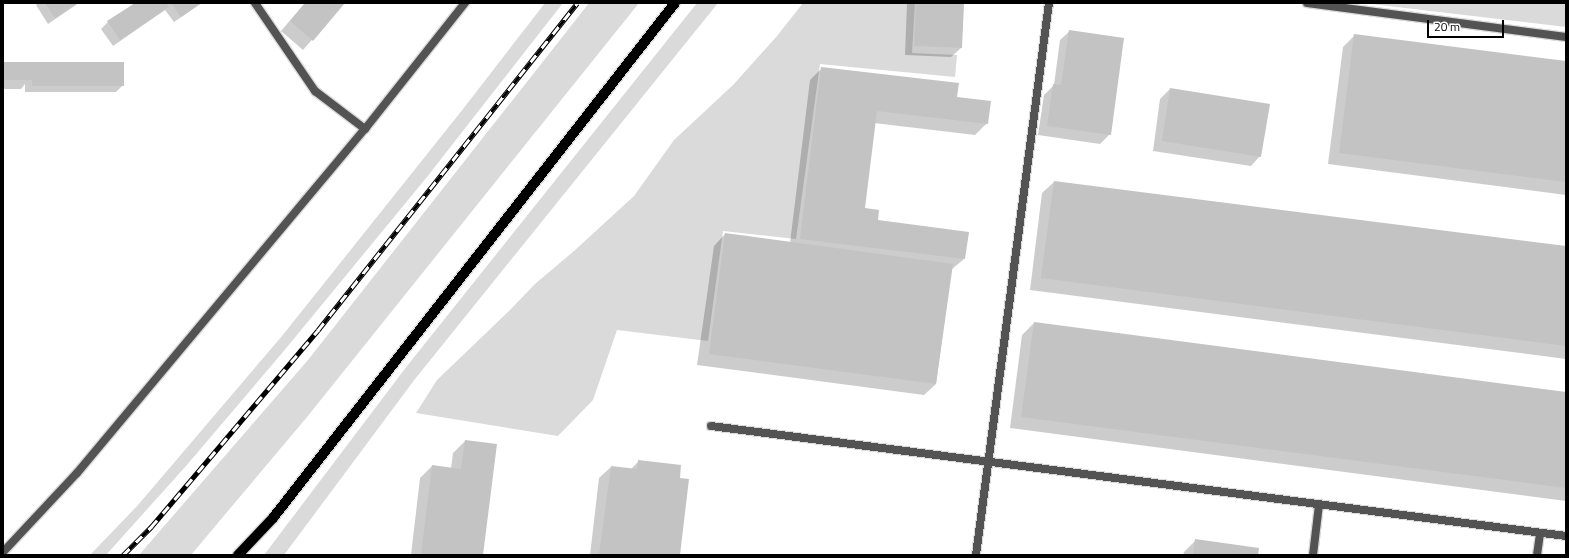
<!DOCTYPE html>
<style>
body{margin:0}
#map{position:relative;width:1569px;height:558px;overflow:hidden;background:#fff;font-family:"Titillium Web",sans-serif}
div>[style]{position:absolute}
.green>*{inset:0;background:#dadada}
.shadow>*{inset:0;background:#0003}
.building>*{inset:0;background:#c3c3c3}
.roads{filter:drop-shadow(1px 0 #dbdbdb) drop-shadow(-1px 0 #dbdbdb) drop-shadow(0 1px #dbdbdb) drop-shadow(0 -1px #dbdbdb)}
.minor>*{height:8px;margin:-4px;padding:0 4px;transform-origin:4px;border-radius:4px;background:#535353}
.primary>*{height:10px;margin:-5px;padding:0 5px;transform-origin:5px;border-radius:5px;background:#000}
.rail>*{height:4.5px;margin-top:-2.25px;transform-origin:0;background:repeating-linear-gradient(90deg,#fff 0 9px,#000 0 18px);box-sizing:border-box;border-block:1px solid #000}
span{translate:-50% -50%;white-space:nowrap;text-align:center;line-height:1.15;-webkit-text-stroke:3.5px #fff;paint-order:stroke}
.frame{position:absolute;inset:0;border:4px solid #000;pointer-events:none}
.scale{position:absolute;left:1427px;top:20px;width:77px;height:18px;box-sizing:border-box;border:2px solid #000;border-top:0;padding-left:5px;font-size:12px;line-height:14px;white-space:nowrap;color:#000;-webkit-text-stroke:3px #fff;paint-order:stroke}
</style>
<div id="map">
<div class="green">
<i style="clip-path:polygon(545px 3px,563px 3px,427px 177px,283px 352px,186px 466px,106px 555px,90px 555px,138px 505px,282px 336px,463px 109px)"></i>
<i style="clip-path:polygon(589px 3px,639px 3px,307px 417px,191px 555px,139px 555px,308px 360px)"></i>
<i style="clip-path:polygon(697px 3px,718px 3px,415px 379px,284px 555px,264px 555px,407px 366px)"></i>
<i style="clip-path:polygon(803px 3px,915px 3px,912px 53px,957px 55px,955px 77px,820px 64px,796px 239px,723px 231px,708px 341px,617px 330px,593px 400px,558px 436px,416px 413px,437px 380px,510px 310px,535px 284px,574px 251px,634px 196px,674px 140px,733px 85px,777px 36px)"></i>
<i style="clip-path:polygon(1363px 3px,1566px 3px,1566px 27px)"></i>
</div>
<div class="shadow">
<i style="clip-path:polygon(38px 3px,79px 3px,48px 24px,36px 5px)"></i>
<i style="clip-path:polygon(137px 3px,202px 3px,174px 22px,165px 10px,113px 46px,101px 29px,108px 22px)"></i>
<i style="clip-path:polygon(305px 3px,344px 3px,303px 50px,281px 31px)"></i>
<i style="clip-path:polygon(907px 3px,963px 3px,961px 48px,951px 57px,905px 55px)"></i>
<i style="clip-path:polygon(1070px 31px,1110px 134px,1100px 144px,1038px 135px,1044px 95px,1054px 85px,1060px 40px)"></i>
<i style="clip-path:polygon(1355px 35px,1566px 62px,1566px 195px,1328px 164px,1343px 47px)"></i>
<i style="clip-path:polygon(3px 63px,123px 85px,116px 92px,25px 92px,25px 84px,21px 89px,3px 89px)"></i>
<i style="clip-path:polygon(822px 68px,956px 98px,987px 123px,975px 135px,874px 123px,864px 209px,877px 221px,964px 259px,951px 270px,936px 384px,924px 395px,697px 365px,714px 246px,725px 234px,790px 243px,810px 80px)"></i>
<i style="clip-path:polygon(1170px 89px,1260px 156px,1251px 166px,1153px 151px,1160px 99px)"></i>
<i style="clip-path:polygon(1054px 182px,1566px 247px,1566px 359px,1030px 290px,1042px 193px)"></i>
<i style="clip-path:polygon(1034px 323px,1566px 393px,1566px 501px,1010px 428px,1022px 335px)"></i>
<i style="clip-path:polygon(465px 441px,482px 555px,411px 555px,420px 478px,432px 466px,451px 469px,453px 453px)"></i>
<i style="clip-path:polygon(639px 461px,679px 478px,679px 555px,590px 555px,599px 478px,611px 467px,631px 469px)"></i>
<i style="clip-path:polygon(1196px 540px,1257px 555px,1183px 555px,1184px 552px)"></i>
</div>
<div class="building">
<i style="clip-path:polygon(45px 3px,77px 3px,55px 18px)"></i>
<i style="clip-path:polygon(135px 3px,166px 3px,169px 7px,120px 40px,107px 21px)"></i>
<i style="clip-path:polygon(171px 3px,201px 3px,181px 17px)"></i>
<i style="clip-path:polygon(305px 3px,345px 3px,313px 41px,290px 21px)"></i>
<i style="clip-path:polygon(916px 3px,964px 3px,962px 48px,914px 46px)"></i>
<i style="clip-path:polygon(1069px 30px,1124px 38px,1111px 135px,1047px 126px,1053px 84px,1061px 85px)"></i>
<i style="clip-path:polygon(1354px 34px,1566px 61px,1566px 182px,1339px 153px)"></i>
<i style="clip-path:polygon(3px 62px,124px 62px,124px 86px,32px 86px,32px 80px,3px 80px)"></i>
<i style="clip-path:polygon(821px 67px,959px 83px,957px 97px,991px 101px,988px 124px,877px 111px,865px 208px,879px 210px,878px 220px,969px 232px,965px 259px,800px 239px)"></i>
<i style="clip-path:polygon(1170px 88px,1270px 104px,1261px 157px,1162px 141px)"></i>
<i style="clip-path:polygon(1054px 181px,1566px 246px,1566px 346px,1041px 278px)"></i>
<i style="clip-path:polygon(725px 233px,953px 264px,936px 384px,709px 354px)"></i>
<i style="clip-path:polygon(1034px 322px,1566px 392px,1566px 488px,1021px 417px)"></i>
<i style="clip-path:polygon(465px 440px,497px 444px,483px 555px,421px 555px,432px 465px,461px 469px)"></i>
<i style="clip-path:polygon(638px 460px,681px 465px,680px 478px,689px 479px,680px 555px,599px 555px,611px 466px,637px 469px)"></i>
<i style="clip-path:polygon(1195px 539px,1259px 548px,1258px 555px,1193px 555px)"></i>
</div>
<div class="roads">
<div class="minor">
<i style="left:255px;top:3px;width:107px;rotate:55.7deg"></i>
<i style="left:315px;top:91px;width:63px;rotate:37.2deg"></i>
<i style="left:1307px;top:3px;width:261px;rotate:7.5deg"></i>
<i style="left:711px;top:426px;width:862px;rotate:7.33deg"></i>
<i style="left:3px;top:552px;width:108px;rotate:-46.9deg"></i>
<i style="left:77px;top:473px;width:449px;rotate:-50.1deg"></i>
<i style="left:365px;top:129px;width:161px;rotate:-51.6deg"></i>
<i style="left:976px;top:555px;width:557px;rotate:-82.47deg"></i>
<i style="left:1313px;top:555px;width:50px;rotate:-83.2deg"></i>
<i style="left:1537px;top:555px;width:22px;rotate:-82deg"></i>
</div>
<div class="primary">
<i style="left:238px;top:555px;width:51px;rotate:-46.6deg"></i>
<i style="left:273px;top:518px;width:653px;rotate:-52.03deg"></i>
</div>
</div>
<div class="rail">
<i style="left:123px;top:555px;width:40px;rotate:-45deg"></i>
<i style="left:151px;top:527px;width:258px;rotate:-49.7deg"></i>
<i style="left:318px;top:330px;width:417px;rotate:-51.6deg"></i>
</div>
<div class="frame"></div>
<div class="scale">20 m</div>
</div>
